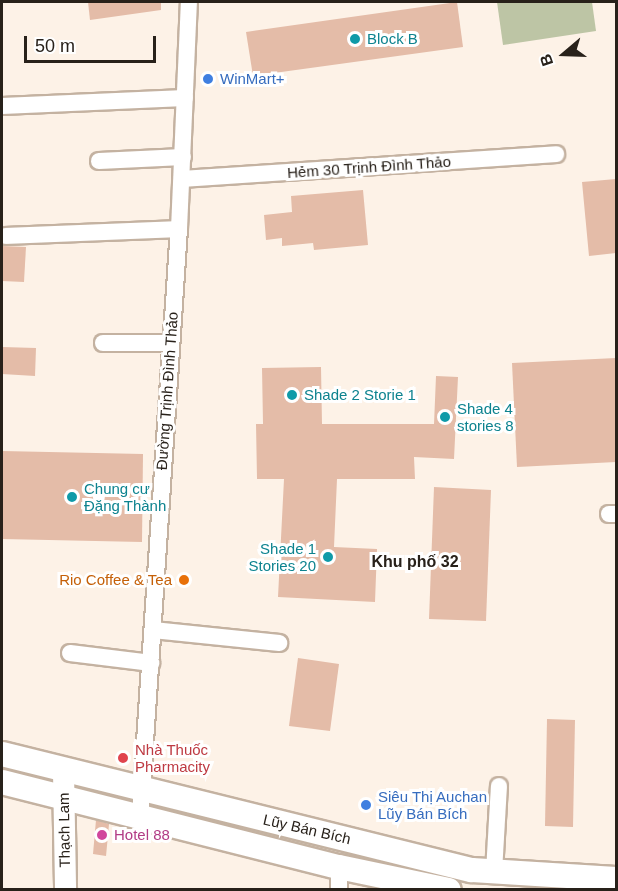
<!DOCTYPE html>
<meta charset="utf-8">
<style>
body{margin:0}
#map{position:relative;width:618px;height:891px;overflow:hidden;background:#fdf2e7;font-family:Arial,sans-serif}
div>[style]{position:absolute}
.green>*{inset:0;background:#bdc5a5}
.building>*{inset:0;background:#e4bca8}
.roads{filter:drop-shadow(2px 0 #c4b2a1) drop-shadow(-2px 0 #c4b2a1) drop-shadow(0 2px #c4b2a1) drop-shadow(0 -2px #c4b2a1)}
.minor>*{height:16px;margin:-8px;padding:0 8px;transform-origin:8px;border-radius:8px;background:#fff}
.tertiary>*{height:21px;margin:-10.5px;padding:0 10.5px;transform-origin:10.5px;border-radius:10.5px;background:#fff}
.secondary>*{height:24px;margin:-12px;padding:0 12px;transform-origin:12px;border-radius:12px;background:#fff}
.dots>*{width:16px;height:16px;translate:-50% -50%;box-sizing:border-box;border:3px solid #fff;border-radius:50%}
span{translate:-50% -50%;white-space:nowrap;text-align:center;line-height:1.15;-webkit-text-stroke:6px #fff;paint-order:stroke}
.culture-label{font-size:15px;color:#0d838f}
.left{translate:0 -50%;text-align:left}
.right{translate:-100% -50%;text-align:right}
.shop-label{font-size:15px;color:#366cbe}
.street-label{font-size:15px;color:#28211a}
.food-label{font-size:15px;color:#c56008}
.health-label{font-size:15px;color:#be3a42}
.hotel-label{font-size:15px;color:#b23c85}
.neighbourhood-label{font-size:16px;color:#28211a;font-weight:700}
.frame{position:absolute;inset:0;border:3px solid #28211a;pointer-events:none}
.north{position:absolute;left:534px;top:24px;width:60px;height:60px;-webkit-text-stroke:4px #fff;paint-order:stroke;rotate:251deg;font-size:16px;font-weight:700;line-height:24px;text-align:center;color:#28211a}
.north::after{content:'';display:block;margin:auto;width:21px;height:27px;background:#28211a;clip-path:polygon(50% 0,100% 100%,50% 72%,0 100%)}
.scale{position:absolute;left:24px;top:36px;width:132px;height:27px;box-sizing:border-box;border:3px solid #28211a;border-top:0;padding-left:8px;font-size:18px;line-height:21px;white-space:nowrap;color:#28211a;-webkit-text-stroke:4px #fff;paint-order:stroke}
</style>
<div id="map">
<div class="green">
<i style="clip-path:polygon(497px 2px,592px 2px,596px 31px,503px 45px)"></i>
</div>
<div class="building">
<i style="clip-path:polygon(88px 2px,161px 2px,161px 10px,90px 20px)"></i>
<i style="clip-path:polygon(457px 2px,463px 47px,253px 76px,246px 32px)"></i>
<i style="clip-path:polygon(616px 179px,616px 253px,589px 256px,582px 182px)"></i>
<i style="clip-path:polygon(363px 190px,368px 245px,314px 250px,313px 243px,282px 246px,282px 238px,266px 240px,264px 215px,292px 212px,291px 196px)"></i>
<i style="clip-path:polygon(2px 246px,26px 247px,24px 282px,2px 281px)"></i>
<i style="clip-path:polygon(2px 347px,36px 348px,35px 376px,2px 374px)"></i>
<i style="clip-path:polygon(616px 358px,616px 462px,517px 467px,512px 363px)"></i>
<i style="clip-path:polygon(321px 367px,322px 424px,434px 424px,436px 376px,458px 377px,454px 459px,414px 457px,415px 479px,337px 479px,334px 547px,377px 549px,375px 602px,278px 597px,284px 479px,257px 479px,256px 424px,263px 424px,262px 368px)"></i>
<i style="clip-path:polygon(2px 451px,143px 454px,142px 542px,2px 539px)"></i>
<i style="clip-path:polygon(434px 487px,491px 490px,486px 621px,429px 619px)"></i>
<i style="clip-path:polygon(298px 658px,339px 664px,330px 731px,289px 726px)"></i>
<i style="clip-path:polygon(547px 719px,575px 720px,573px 827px,545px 826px)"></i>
<i style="clip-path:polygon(96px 820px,109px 824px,106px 856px,93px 854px)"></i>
</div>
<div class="roads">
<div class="minor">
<i style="left:2px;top:106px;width:183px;rotate:-2.5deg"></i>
<i style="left:99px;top:161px;width:84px;rotate:-2.7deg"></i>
<i style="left:182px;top:179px;width:375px;rotate:-3.8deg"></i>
<i style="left:6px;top:236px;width:173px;rotate:-2.3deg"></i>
<i style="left:103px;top:343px;width:67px"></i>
<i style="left:609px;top:514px;width:7px"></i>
<i style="left:153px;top:630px;width:127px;rotate:5.9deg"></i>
<i style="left:70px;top:653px;width:82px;rotate:7deg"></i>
<i style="left:140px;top:817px;width:589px;rotate:-86.21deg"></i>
<i style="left:179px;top:229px;width:227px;rotate:-87.5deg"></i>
<i style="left:339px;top:867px;width:23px;rotate:90deg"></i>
<i style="left:494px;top:872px;width:86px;rotate:-86.7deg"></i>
</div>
<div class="tertiary">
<i style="left:63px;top:771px;width:119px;rotate:89deg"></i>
</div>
<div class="secondary">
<i style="left:2px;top:754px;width:484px;rotate:13.9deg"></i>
<i style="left:472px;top:870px;width:144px;rotate:3.6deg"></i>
<i style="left:2px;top:782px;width:348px;rotate:14.2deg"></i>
<i style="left:339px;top:867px;width:112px;rotate:11.8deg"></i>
</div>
</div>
<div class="dots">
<i style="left:355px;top:39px;background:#0f9aa8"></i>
<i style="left:208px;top:79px;background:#3f7fe0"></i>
<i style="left:292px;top:395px;background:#0f9aa8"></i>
<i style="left:445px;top:417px;background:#0f9aa8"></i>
<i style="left:72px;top:497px;background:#0f9aa8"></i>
<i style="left:328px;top:557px;background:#0f9aa8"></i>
<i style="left:184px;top:580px;background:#e8710a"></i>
<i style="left:123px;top:758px;background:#e0444e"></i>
<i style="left:366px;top:805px;background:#3f7fe0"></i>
<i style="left:102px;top:835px;background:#d1479c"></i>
</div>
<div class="culture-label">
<span class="left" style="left:367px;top:39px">Block B</span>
<span class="left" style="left:304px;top:395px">Shade 2 Storie 1</span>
<span class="left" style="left:457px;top:417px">Shade 4<br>stories 8</span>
<span class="left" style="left:84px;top:497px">Chung cư<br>Đặng Thành</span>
<span class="right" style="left:316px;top:557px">Shade 1<br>Stories 20</span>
</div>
<div class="shop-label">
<span class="left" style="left:220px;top:79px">WinMart+</span>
<span class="left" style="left:378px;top:805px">Siêu Thị Auchan<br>Lũy Bán Bích</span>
</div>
<div class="street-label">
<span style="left:369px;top:167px;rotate:-4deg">Hẻm 30 Trịnh Đình Thảo</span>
<span style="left:167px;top:391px;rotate:-86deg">Đường Trịnh Đình Thảo</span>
<span style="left:307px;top:829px;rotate:13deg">Lũy Bán Bích</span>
<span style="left:64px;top:830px;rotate:-91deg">Thạch Lam</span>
</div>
<div class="food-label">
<span class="right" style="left:172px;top:580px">Rio Coffee &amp; Tea</span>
</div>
<div class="health-label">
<span class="left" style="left:135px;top:758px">Nhà Thuốc<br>Pharmacity</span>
</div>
<div class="hotel-label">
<span class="left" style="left:114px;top:835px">Hotel 88</span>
</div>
<div class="neighbourhood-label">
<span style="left:415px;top:562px">Khu phố 32</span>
</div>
<div class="frame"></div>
<div class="north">B</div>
<div class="scale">50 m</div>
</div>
